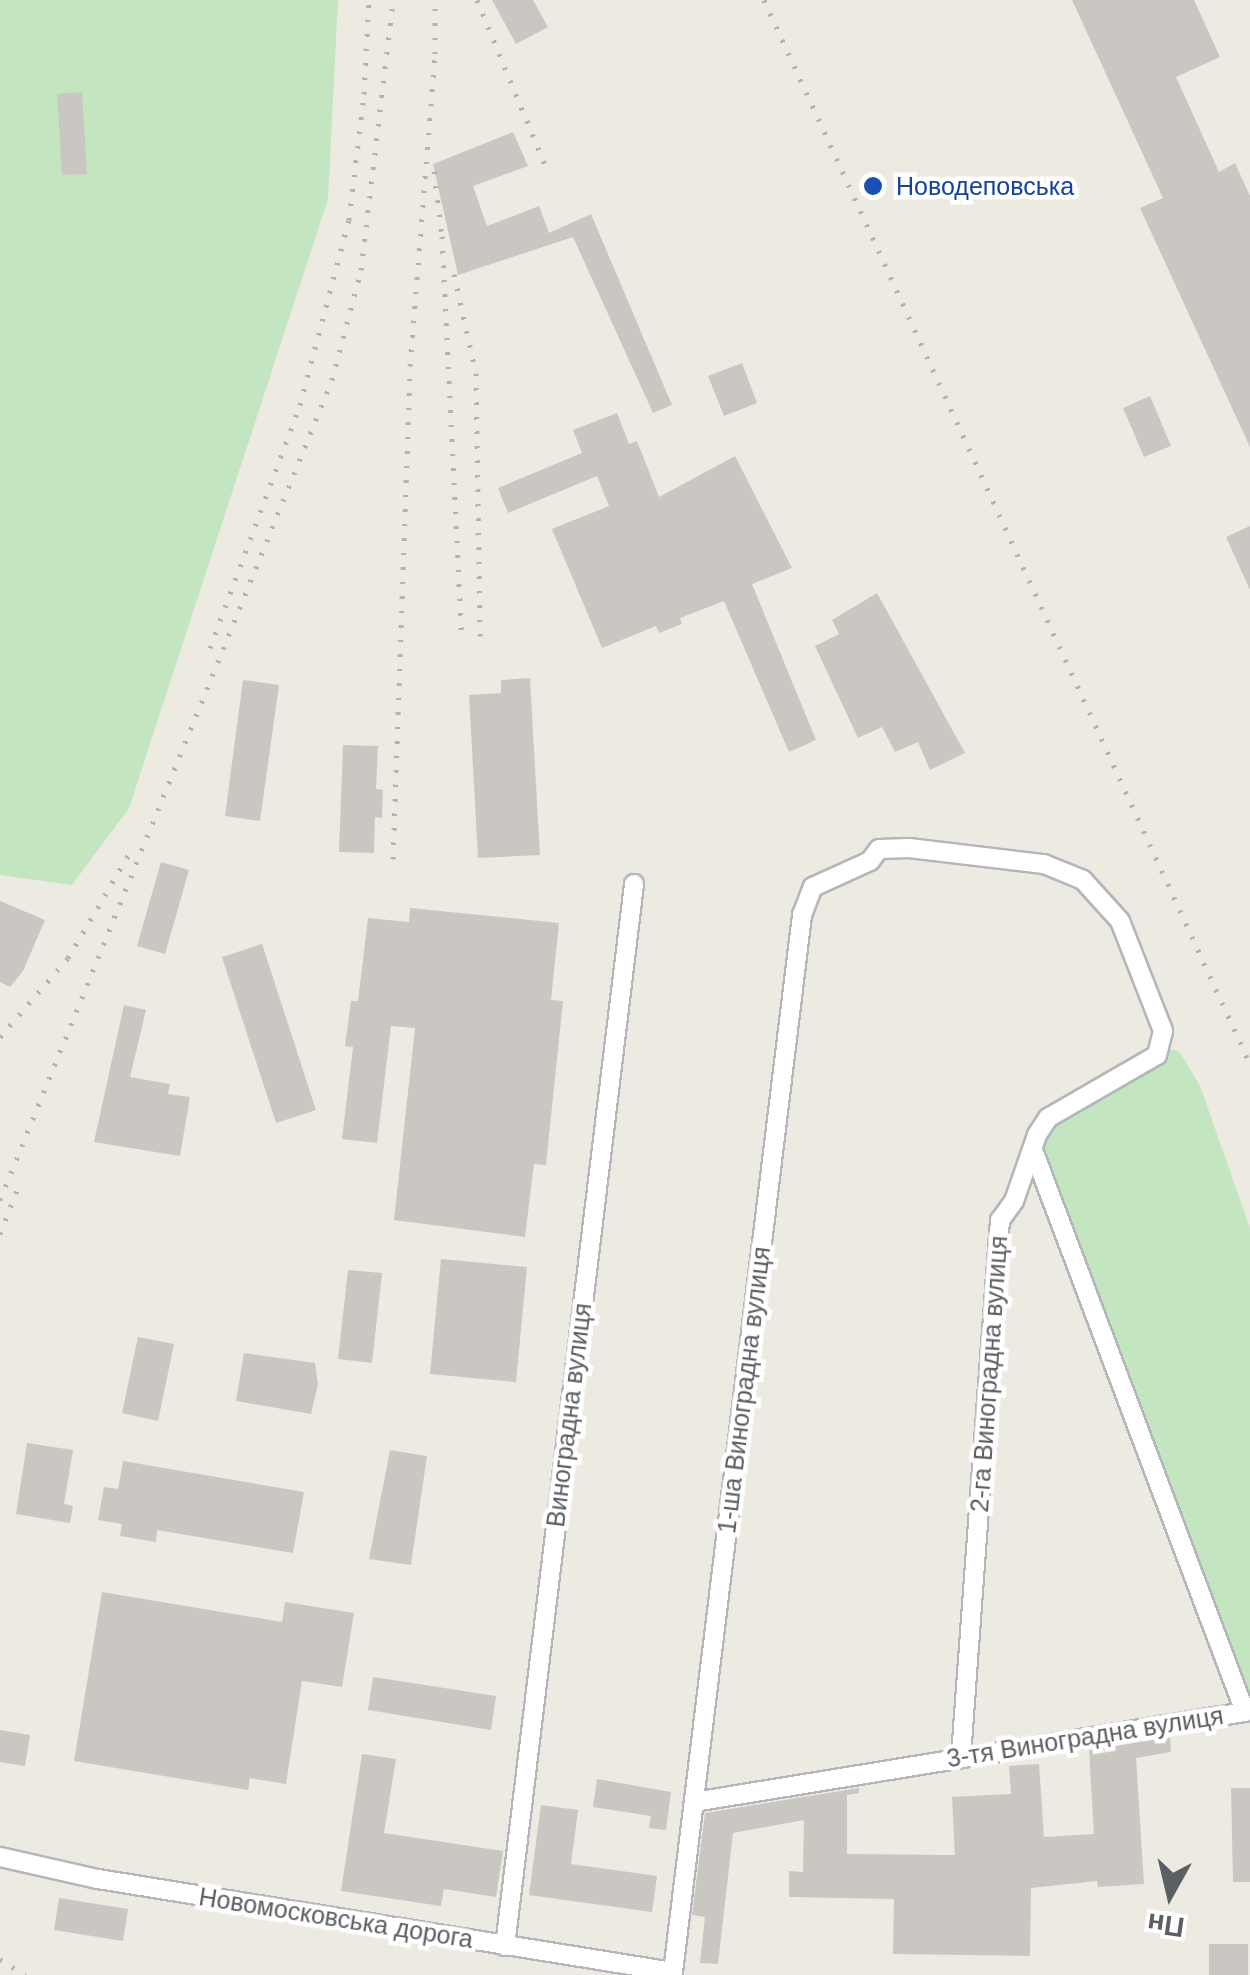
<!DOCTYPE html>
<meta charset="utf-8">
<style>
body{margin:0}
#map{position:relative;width:1250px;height:1975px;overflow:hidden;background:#edeae2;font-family:Arial,sans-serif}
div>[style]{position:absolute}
.green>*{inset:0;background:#c3e5bf}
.building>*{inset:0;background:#cac7c2}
.roads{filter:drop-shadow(2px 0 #b3b6ba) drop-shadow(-2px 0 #b3b6ba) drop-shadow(0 2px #b3b6ba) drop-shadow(0 -2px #b3b6ba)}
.minor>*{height:18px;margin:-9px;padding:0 9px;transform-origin:9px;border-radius:9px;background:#fff}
.rail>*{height:5px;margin-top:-2.5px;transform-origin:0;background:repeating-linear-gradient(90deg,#b1b2b3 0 2.5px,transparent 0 14.5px)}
.dots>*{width:28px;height:28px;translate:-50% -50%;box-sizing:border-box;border:5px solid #fff;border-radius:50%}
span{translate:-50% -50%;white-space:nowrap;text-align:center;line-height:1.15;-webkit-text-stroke:9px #fff;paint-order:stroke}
.transit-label{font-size:25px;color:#164399}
.left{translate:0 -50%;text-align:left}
.street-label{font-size:25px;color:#5b5f63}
.north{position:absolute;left:1120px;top:1845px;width:100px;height:100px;-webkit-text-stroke:8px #fff;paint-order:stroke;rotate:188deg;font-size:28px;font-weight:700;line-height:40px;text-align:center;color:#5b5f63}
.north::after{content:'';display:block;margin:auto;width:35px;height:45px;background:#5b5f63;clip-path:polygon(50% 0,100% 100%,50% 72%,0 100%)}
</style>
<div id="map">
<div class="green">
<i style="clip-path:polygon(0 0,338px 0,328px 199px,129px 808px,72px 885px,0 875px)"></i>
<i style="clip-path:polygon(1167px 1049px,1179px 1051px,1200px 1086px,1250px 1228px,1250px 1711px,1035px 1155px,1047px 1115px)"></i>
</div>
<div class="building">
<i style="clip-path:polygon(492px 0,533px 0,548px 27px,516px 44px)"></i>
<i style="clip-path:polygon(1072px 0,1194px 0,1220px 57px,1176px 77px,1219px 172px,1235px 163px,1250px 196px,1250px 447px,1140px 208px,1163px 198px)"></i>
<i style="clip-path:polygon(82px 92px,87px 174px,62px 175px,57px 94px)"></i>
<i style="clip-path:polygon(513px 132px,528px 166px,473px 186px,487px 226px,539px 206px,549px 233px,591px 214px,672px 405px,653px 413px,573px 237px,458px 275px,433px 164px)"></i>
<i style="clip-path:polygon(742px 363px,757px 403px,724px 416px,708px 376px)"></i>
<i style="clip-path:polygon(1150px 396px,1171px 446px,1144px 457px,1123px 408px)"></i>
<i style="clip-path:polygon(617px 413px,629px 444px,637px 441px,659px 497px,735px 456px,792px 568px,752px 584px,816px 740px,789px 752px,724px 601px,680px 618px,682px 624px,659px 633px,656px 626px,602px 648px,552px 529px,609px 506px,597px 476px,508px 513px,498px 488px,582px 453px,573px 430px)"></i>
<i style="clip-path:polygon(1250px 526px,1250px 590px,1226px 537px)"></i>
<i style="clip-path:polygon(877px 593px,965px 753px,930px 770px,918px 742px,895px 752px,882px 727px,858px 738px,815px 646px,839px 634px,832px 620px)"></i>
<i style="clip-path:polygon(530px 678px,540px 855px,478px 858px,469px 695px,501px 693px,501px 680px)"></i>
<i style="clip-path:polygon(243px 680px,279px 685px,260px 821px,225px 816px)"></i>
<i style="clip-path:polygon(343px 745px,378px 746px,376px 789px,383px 790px,382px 818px,375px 817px,374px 853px,339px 852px)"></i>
<i style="clip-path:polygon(161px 862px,189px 870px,165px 954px,137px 946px)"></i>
<i style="clip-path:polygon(0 901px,45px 920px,23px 971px,10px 987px,0 982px)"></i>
<i style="clip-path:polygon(410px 908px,559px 923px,551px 1000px,563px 1001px,546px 1165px,534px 1164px,525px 1237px,394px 1220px,415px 1028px,391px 1026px,377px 1143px,342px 1139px,353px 1047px,345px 1046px,351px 1001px,358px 1001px,368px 918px,409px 922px)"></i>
<i style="clip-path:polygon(262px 944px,316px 1110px,276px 1123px,222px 957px)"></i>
<i style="clip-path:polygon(124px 1005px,146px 1010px,130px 1077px,170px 1084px,168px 1094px,190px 1097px,180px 1156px,94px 1142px)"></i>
<i style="clip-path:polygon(441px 1259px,527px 1267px,516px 1382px,430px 1374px)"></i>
<i style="clip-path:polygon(348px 1270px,382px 1273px,372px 1363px,338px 1359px)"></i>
<i style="clip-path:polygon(138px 1337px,174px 1344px,158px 1421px,122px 1413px)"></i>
<i style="clip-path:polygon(244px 1353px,315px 1363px,318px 1384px,311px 1414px,236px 1401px)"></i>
<i style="clip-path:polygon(27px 1443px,73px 1450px,64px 1504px,73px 1506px,70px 1523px,16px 1514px)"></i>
<i style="clip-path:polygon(390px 1450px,427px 1456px,411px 1565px,369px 1559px)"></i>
<i style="clip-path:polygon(123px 1461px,304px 1492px,293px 1553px,157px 1530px,156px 1542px,120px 1536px,122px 1524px,98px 1520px,104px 1487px,118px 1489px)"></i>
<i style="clip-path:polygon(102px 1592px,282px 1622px,285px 1602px,354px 1613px,342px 1687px,302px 1681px,286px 1784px,250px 1778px,248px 1790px,74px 1761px)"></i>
<i style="clip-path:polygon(373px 1677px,496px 1696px,491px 1730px,368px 1710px)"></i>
<i style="clip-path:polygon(0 1730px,30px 1735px,25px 1766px,0 1762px)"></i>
<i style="clip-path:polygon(1170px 1737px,1171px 1752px,1136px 1758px,1144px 1884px,1098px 1887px,1097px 1881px,1031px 1888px,1030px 1956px,893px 1954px,894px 1899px,789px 1897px,789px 1871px,803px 1872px,804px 1820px,733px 1833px,718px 1964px,700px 1963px,705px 1917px,692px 1915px,705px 1813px,859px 1788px,859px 1793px,847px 1795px,847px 1854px,955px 1855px,952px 1797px,1011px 1794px,1009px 1766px,1039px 1764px,1044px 1837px,1094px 1834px,1089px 1750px)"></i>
<i style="clip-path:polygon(362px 1754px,396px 1759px,384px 1833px,503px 1851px,496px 1897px,444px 1889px,441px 1906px,341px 1891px)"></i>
<i style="clip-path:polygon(597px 1779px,671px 1792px,666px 1830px,649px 1828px,651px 1816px,593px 1807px)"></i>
<i style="clip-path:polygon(1231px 1788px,1250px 1788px,1250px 1882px,1233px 1882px)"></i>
<i style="clip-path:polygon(541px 1805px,578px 1810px,571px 1864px,657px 1876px,652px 1912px,529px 1895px)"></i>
<i style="clip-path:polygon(59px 1898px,128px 1909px,123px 1941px,54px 1930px)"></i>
<i style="clip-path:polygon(1209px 1944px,1248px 1944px,1248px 1975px,1209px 1975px)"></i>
</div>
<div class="roads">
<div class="minor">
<i style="left:694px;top:1802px;width:558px;rotate:-9.28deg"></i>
<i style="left:1245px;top:1712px;width:595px;rotate:-110.66deg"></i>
<i style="left:0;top:1857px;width:100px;rotate:12.7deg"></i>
<i style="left:98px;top:1879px;width:582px;rotate:9.19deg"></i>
<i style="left:673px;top:1972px;width:1065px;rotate:-83.04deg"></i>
<i style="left:802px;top:915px;width:30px;rotate:-69deg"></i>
<i style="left:813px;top:887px;width:63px;rotate:-24.5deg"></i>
<i style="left:870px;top:861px;width:15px;rotate:-53deg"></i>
<i style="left:879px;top:849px;width:30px;rotate:-2deg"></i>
<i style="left:909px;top:848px;width:136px;rotate:6.8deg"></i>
<i style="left:1044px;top:864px;width:42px;rotate:22.3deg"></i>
<i style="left:1083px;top:880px;width:55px;rotate:47.9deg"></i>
<i style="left:1120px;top:921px;width:118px;rotate:68.6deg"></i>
<i style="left:1163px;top:1031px;width:25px;rotate:104deg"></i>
<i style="left:1157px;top:1055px;width:126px;rotate:150deg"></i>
<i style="left:1048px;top:1118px;width:20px;rotate:123deg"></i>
<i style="left:1037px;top:1135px;width:70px;rotate:109.2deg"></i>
<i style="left:1014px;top:1201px;width:24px;rotate:126deg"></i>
<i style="left:1000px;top:1220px;width:537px;rotate:94.16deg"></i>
<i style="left:505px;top:1946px;width:1070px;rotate:-83.07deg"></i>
</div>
</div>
<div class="rail">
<i style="left:477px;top:0;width:186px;rotate:67.6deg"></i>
<i style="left:764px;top:0;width:1170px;rotate:65.45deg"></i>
<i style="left:434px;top:171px;width:65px;rotate:83deg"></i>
<i style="left:442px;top:236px;width:404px;rotate:87.2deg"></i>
<i style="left:454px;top:274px;width:101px;rotate:77.5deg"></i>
<i style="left:476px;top:373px;width:263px;rotate:89.1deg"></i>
<i style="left:210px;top:648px;width:259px;rotate:-69.7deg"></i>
<i style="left:300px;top:405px;width:191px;rotate:-75.2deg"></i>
<i style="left:349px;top:220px;width:127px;rotate:-83.2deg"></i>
<i style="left:364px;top:94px;width:94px;rotate:-87deg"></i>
<i style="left:393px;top:859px;width:493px;rotate:-88deg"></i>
<i style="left:410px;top:366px;width:313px;rotate:-85.4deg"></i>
<i style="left:435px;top:54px;width:54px;rotate:-90deg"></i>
<i style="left:0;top:1037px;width:104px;rotate:-49.3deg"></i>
<i style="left:68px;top:958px;width:121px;rotate:-59.6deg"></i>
<i style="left:0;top:1200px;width:885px;rotate:-67.96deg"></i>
<i style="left:332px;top:380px;width:114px;rotate:-75.2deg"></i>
<i style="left:361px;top:270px;width:272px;rotate:-83.2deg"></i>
<i style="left:0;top:1234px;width:50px;rotate:-69deg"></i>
<i style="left:0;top:1959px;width:30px;rotate:33deg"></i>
</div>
<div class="dots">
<i style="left:873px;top:186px;background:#1a4fb4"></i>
</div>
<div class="transit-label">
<span class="left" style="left:896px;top:186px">Новодеповська</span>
</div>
<div class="street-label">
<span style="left:989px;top:1374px;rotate:-86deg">2-га Виноградна вулиця</span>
<span style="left:744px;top:1390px;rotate:-83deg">1-ша Виноградна вулиця</span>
<span style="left:569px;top:1415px;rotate:-83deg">Виноградна вулиця</span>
<span style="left:1085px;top:1737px;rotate:-9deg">3-тя Виноградна вулиця</span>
<span style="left:336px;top:1918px;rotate:9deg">Новомосковська дорога</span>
</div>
<div class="north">Пн</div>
</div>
